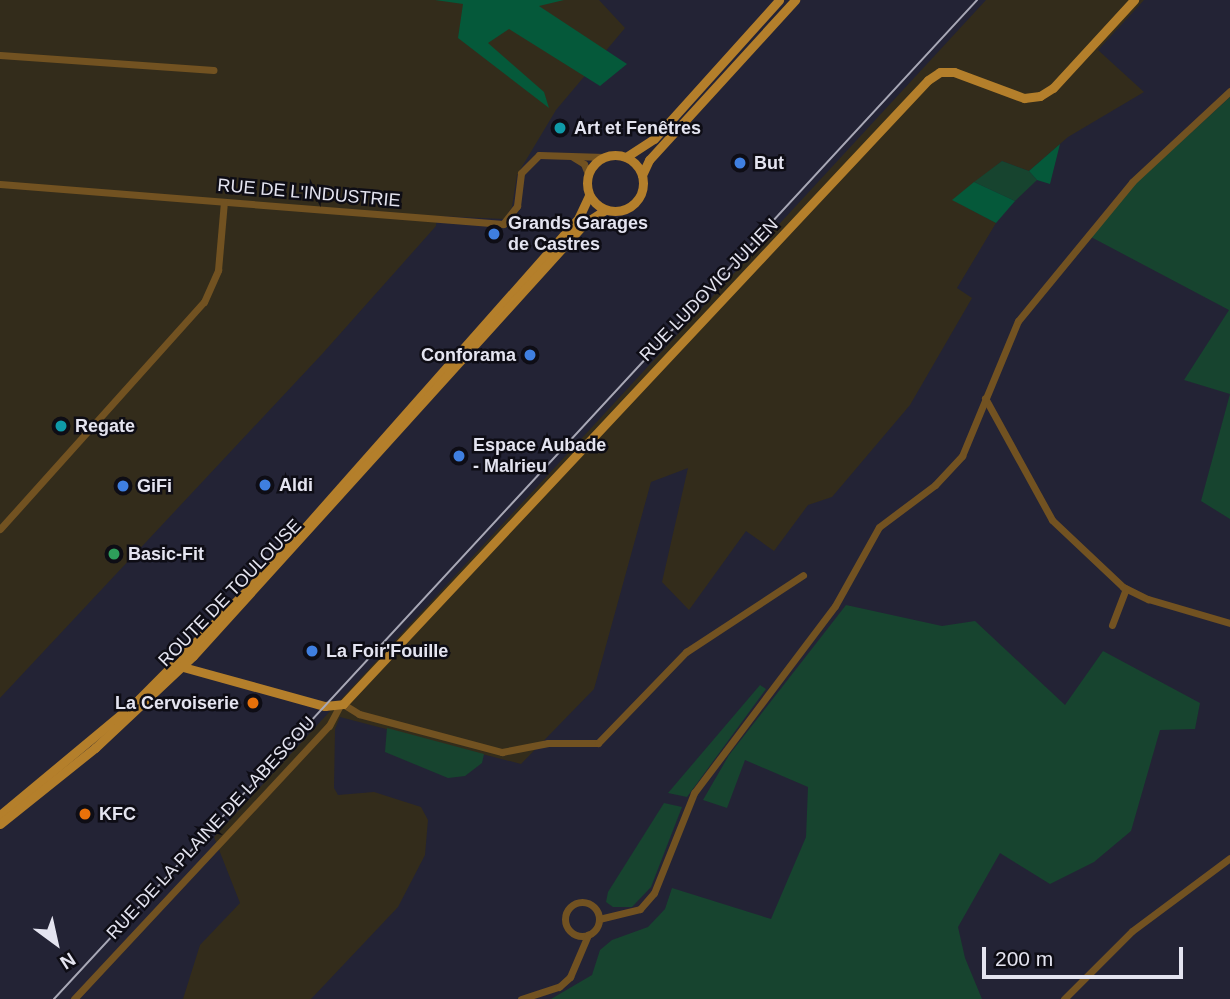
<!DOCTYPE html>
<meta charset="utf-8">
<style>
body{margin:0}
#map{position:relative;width:1230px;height:999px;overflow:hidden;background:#232335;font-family:Arial,sans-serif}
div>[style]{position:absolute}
.industrial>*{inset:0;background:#332c1b}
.green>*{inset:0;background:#17442f}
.forest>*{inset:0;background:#05593a}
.minor>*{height:7px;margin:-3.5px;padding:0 3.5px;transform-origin:3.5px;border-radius:3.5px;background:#725221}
.minor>.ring{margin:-3.5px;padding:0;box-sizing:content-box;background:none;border:7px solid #725221;border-radius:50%}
.major>*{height:9px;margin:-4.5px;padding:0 4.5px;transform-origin:4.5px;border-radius:4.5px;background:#b47f2b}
.major>.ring{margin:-4.5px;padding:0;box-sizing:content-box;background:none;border:9px solid #b47f2b;border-radius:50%}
.rail>*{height:2px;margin:-1px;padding:0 1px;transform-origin:1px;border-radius:1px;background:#a8a8b6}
.dots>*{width:19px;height:19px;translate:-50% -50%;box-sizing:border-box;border:4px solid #0e0d15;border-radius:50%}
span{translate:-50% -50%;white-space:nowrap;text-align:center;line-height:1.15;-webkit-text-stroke:5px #0e0d15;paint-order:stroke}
.poi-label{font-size:18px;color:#e4e4f0;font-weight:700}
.left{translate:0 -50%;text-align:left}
.right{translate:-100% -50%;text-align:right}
.street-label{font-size:18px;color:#e4e4f0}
.north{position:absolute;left:21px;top:908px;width:70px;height:70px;-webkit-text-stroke:5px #0e0d15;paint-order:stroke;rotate:147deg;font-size:19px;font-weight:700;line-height:28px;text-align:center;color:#e4e4f0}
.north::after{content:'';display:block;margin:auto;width:24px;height:32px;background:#e4e4f0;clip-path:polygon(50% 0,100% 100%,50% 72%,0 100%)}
.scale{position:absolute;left:982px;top:947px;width:201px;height:32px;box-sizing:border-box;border:4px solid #e4e4f0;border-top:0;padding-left:9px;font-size:21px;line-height:24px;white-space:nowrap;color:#e4e4f0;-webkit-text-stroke:5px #0e0d15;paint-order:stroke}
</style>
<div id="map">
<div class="industrial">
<i style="clip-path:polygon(0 0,599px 0,625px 28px,556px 110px,517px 175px,512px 207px,504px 219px,437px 216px,436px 226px,323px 353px,0 698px)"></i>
<i style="clip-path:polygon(986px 0,1144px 0,1098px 50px,1144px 92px,1068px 137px,1029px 171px,1002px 161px,953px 200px,996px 223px,957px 288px,972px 298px,910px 405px,832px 497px,808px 505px,774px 551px,746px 531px,689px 610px,662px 582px,688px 468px,651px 482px,594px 689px,521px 764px,340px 717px,335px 729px,334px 788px,338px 795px,374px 792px,421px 807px,428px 820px,425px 855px,398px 907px,311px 999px,183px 999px,200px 945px,240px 903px,214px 837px)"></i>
</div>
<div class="green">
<i style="clip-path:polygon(1230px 97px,1230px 519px,1201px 501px,1230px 394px,1184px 380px,1229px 310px,1091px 237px,1124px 194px)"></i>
<i style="clip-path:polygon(1002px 161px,1029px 171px,1037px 180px,1015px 201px,974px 182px)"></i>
<i style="clip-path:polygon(846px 605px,942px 626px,975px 621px,1065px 705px,1103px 651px,1200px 703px,1195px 729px,1160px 730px,1131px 831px,1094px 862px,1050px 884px,1000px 853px,958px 927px,965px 958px,982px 999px,551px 999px,592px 975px,600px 950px,612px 940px,648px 927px,665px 909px,672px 888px,771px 919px,806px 837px,808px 787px,745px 760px,727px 808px,703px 800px,729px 755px)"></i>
<i style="clip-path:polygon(760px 685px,766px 689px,687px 797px,668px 793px)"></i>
<i style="clip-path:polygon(387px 728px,484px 754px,482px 763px,465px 776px,448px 778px,385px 752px)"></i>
<i style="clip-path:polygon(664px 803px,682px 807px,651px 887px,632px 907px,613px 907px,606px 902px,608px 892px)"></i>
</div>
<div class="forest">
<i style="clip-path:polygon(435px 0,564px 0,539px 6px,627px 64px,600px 86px,509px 29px,488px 43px,544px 92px,549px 108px,458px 38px,463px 4px)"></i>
<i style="clip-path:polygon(1060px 144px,1050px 184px,1037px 180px,1029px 171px)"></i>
<i style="clip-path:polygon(974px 182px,1015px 201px,996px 223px,952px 200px)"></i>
</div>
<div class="minor">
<i style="left:0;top:55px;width:214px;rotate:4deg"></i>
<i style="left:573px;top:157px;width:13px;rotate:32deg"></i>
<i style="left:584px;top:164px;width:11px;rotate:68deg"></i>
<i style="left:0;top:184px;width:505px;rotate:4.55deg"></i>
<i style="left:503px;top:224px;width:23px;rotate:-52deg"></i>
<i style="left:517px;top:206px;width:33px;rotate:-83deg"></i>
<i style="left:521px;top:173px;width:25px;rotate:-45deg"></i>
<i style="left:539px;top:155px;width:65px;rotate:1.8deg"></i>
<i style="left:985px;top:398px;width:139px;rotate:61.2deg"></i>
<i style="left:1052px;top:520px;width:98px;rotate:43.3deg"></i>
<i style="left:1123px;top:587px;width:28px;rotate:26deg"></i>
<i style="left:1148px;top:599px;width:85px;rotate:16.3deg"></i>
<i style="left:0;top:529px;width:305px;rotate:-48.1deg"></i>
<i style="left:204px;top:302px;width:35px;rotate:-66deg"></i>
<i style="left:218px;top:270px;width:68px;rotate:-85deg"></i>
<i style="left:1112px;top:625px;width:39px;rotate:-69deg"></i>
<i style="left:343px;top:704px;width:19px;rotate:32deg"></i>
<i style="left:359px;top:714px;width:148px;rotate:14.9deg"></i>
<i style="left:502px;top:752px;width:47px;rotate:-11.1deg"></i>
<i style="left:548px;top:743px;width:50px"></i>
<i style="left:598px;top:743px;width:127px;rotate:-46deg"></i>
<i style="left:686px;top:652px;width:140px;rotate:-33.3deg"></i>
<i class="ring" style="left:565px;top:902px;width:27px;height:27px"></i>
<i style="left:599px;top:919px;width:42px;rotate:-13.7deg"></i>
<i style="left:640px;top:909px;width:21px;rotate:-49deg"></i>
<i style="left:654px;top:893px;width:108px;rotate:-68.2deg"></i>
<i style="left:694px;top:793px;width:234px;rotate:-53deg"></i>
<i style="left:835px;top:606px;width:90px;rotate:-60.9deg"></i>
<i style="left:879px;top:527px;width:70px;rotate:-36.9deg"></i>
<i style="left:935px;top:485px;width:40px;rotate:-47deg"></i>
<i style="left:962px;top:456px;width:146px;rotate:-67.5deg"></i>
<i style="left:1018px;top:321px;width:180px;rotate:-50.6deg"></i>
<i style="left:1132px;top:182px;width:134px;rotate:-42.9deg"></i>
<i style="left:74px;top:999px;width:374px;rotate:-47deg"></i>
<i style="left:329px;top:726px;width:21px;rotate:-62deg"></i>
<i style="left:521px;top:999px;width:40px;rotate:-18deg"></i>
<i style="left:559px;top:987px;width:15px;rotate:-42deg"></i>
<i style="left:570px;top:977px;width:46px;rotate:-66.8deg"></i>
<i style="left:1064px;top:999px;width:96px;rotate:-45deg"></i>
<i style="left:1132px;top:931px;width:122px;rotate:-36.7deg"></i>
</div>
<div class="major">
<i class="ring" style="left:587px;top:155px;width:47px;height:47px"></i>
<i style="left:626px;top:157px;width:33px;rotate:-33deg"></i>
<i style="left:654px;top:139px;width:187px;rotate:-48deg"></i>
<i style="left:642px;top:175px;width:17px;rotate:-65deg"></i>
<i style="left:649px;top:160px;width:217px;rotate:-47.6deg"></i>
<i style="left:183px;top:667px;width:147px;rotate:15.4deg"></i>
<i style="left:325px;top:706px;width:18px;rotate:-6deg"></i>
<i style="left:343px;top:704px;width:855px;rotate:-46.85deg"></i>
<i style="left:928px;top:80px;width:14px;rotate:-34deg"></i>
<i style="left:940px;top:72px;width:14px"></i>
<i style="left:954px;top:72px;width:75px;rotate:20.4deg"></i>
<i style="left:1024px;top:98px;width:16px;rotate:-7deg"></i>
<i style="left:1040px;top:96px;width:15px;rotate:-32deg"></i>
<i style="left:1053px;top:88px;width:120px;rotate:-47.4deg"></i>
<i style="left:0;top:815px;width:181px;rotate:-39.8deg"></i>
<i style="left:139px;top:699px;width:185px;rotate:-45.2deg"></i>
<i style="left:269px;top:568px;width:468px;rotate:-48.5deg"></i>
<i style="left:579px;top:217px;width:23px;rotate:-65deg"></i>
<i style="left:0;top:824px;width:122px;rotate:-38.7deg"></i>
<i style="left:95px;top:748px;width:134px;rotate:-43.2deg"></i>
<i style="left:193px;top:656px;width:584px;rotate:-47.85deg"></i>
<i style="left:585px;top:223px;width:24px;rotate:-33deg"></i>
</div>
<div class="rail">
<i style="left:54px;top:999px;width:1360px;rotate:-47.26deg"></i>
</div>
<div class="dots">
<i style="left:560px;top:128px;background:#0f9aa8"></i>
<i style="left:740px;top:163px;background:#3f7fe0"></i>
<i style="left:494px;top:234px;background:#3f7fe0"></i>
<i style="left:530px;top:355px;background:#3f7fe0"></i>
<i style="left:61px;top:426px;background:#0f9aa8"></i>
<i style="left:459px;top:456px;background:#3f7fe0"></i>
<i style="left:265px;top:485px;background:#3f7fe0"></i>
<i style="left:123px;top:486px;background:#3f7fe0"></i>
<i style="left:114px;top:554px;background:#2e9e5b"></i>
<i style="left:312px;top:651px;background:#3f7fe0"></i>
<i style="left:253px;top:703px;background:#e8710a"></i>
<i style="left:85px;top:814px;background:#e8710a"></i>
</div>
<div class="poi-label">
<span class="left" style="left:574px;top:128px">Art et Fenêtres</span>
<span class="left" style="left:754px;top:163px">But</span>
<span class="left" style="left:508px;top:234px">Grands Garages<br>de Castres</span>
<span class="right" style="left:516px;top:355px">Conforama</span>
<span class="left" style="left:75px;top:426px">Regate</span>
<span class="left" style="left:473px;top:456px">Espace Aubade<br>- Malrieu</span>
<span class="left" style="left:279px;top:485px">Aldi</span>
<span class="left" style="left:137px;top:486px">GiFi</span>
<span class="left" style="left:128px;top:554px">Basic-Fit</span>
<span class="left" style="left:326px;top:651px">La Foir'Fouille</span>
<span class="right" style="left:239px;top:703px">La Cervoiserie</span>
<span class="left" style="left:99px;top:814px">KFC</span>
</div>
<div class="street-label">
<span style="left:309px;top:193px;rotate:5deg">RUE DE L'INDUSTRIE</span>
<span style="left:709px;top:290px;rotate:-46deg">RUE LUDOVIC JULIEN</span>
<span style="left:230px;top:593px;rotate:-46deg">ROUTE DE TOULOUSE</span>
<span style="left:211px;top:828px;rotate:-47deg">RUE DE LA PLAINE DE LABESCOU</span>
</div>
<div class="north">N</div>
<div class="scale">200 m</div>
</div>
